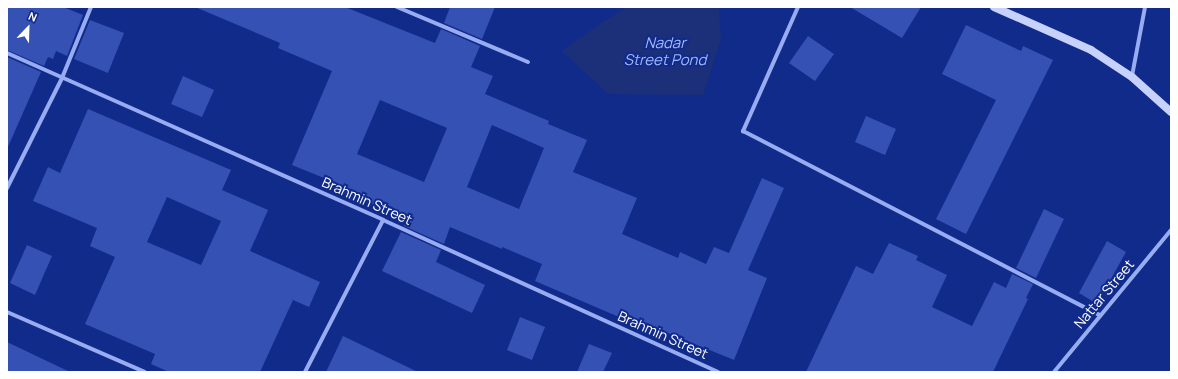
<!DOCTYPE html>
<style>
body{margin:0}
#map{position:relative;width:1178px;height:379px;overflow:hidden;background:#112b8b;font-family:Manrope,sans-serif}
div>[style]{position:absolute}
.water>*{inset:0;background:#1c2f79}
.building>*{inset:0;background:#3451b3}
.street>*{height:4px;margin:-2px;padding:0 2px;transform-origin:2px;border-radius:2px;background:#98acf2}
.secondary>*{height:8px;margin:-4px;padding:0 4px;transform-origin:4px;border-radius:4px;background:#c6d1fc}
span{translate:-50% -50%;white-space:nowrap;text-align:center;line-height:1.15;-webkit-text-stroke:4px #112b8b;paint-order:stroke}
.street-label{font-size:14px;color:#fff}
.water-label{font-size:15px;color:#a3b7f9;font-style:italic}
.frame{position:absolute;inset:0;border:8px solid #fff;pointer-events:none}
.north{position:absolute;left:8px;top:8px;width:40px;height:40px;-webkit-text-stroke:3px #112b8b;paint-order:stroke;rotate:23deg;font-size:11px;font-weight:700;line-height:16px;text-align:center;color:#fff}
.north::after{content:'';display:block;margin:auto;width:14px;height:18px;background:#fff;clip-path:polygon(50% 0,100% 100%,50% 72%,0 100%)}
</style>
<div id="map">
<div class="water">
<i style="clip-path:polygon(627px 7px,719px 7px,721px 39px,703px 95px,608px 94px,562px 51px,604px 21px)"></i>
</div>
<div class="building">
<i style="clip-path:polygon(7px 7px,63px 7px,83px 15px,67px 56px,56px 51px,53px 59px,48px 57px,44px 66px,7px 50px)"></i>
<i style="clip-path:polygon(evenodd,195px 7px,345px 7px,435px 43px,441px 29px,480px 46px,471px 67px,493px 76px,485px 94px,549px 121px,548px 124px,587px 140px,573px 172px,637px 198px,622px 234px,678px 258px,680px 252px,706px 264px,714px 247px,729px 253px,762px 178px,784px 188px,748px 270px,767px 278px,734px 360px,636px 320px,628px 317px,626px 320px,535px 281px,542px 264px,502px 247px,502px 249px,450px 227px,444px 244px,404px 226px,407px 219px,343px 193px,346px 187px,292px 165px,332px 71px,278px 48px,280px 43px,195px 7px,380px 100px,447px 128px,424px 182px,357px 154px,380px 100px,195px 7px,492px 125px,544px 148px,519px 209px,467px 187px,492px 125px)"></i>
<i style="clip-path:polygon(450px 7px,495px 7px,482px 39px,444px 23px)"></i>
<i style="clip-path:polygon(850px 7px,921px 7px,902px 38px)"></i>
<i style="clip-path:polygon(90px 20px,124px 33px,108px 73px,74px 59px)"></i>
<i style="clip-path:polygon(966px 25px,1021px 51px,1023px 46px,1053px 60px,966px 234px,936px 219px,996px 100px,942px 74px)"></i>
<i style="clip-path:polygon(808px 36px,834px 54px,815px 81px,789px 63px)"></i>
<i style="clip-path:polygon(7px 57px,41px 72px,7px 149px)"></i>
<i style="clip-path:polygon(183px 76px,214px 90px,202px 117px,171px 104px)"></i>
<i style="clip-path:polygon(evenodd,88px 109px,231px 170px,222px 190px,268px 210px,250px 251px,320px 282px,309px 307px,293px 300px,260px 372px,169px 372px,151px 364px,155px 354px,85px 324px,115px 257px,90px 246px,97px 228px,33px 201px,48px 167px,60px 173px,88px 109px,167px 197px,221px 221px,201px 265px,147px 242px,167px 197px)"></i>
<i style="clip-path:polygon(866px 116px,896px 129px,885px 155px,855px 142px)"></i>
<i style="clip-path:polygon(1044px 209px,1064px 219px,1036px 278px,1016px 268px)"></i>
<i style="clip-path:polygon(401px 232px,441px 250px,436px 262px,485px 285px,472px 313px,382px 271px)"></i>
<i style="clip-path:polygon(1107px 241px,1126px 252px,1097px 304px,1079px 293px)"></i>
<i style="clip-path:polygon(889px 243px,918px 256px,916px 260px,947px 275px,932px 307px,972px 326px,994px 282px,1006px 288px,1012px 274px,1033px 284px,1026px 298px,1028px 299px,993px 372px,806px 372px,856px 266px,873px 274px)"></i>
<i style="clip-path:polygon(27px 245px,52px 256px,35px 295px,10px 283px)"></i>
<i style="clip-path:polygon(520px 317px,545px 327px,532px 360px,507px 350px)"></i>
<i style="clip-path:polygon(343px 336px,418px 372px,326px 372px)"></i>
<i style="clip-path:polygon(7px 342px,70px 372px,7px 372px)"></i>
<i style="clip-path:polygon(589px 344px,612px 353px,603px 372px,577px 372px)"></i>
</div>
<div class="street">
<i style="left:397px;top:7px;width:142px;rotate:22.8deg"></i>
<i style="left:798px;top:7px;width:136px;rotate:113.9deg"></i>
<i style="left:743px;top:131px;width:402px;rotate:27.3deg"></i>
<i style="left:7px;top:53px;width:411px;rotate:23.9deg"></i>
<i style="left:383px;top:220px;width:368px;rotate:24.4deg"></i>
<i style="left:1132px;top:76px;width:70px;rotate:-79.3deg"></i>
<i style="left:7px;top:188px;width:123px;rotate:-63.4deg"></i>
<i style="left:62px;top:78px;width:77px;rotate:-67.8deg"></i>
<i style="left:7px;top:312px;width:150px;rotate:23.5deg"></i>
<i style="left:305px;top:372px;width:171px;rotate:-62.8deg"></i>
<i style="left:1054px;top:372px;width:184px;rotate:-50.5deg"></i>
</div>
<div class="secondary">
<i style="left:994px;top:7px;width:106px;rotate:23.9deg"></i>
<i style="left:1091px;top:50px;width:49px;rotate:33.4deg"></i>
<i style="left:1132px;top:77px;width:52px;rotate:41.9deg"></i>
</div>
<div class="street-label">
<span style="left:367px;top:201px;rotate:24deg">Brahmin Street</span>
<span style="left:1104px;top:294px;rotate:-50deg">Nattar Street</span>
<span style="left:663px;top:335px;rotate:24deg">Brahmin Street</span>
</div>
<div class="water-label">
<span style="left:665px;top:51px">Nadar<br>Street Pond</span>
</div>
<div class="frame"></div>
<div class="north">N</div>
</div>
